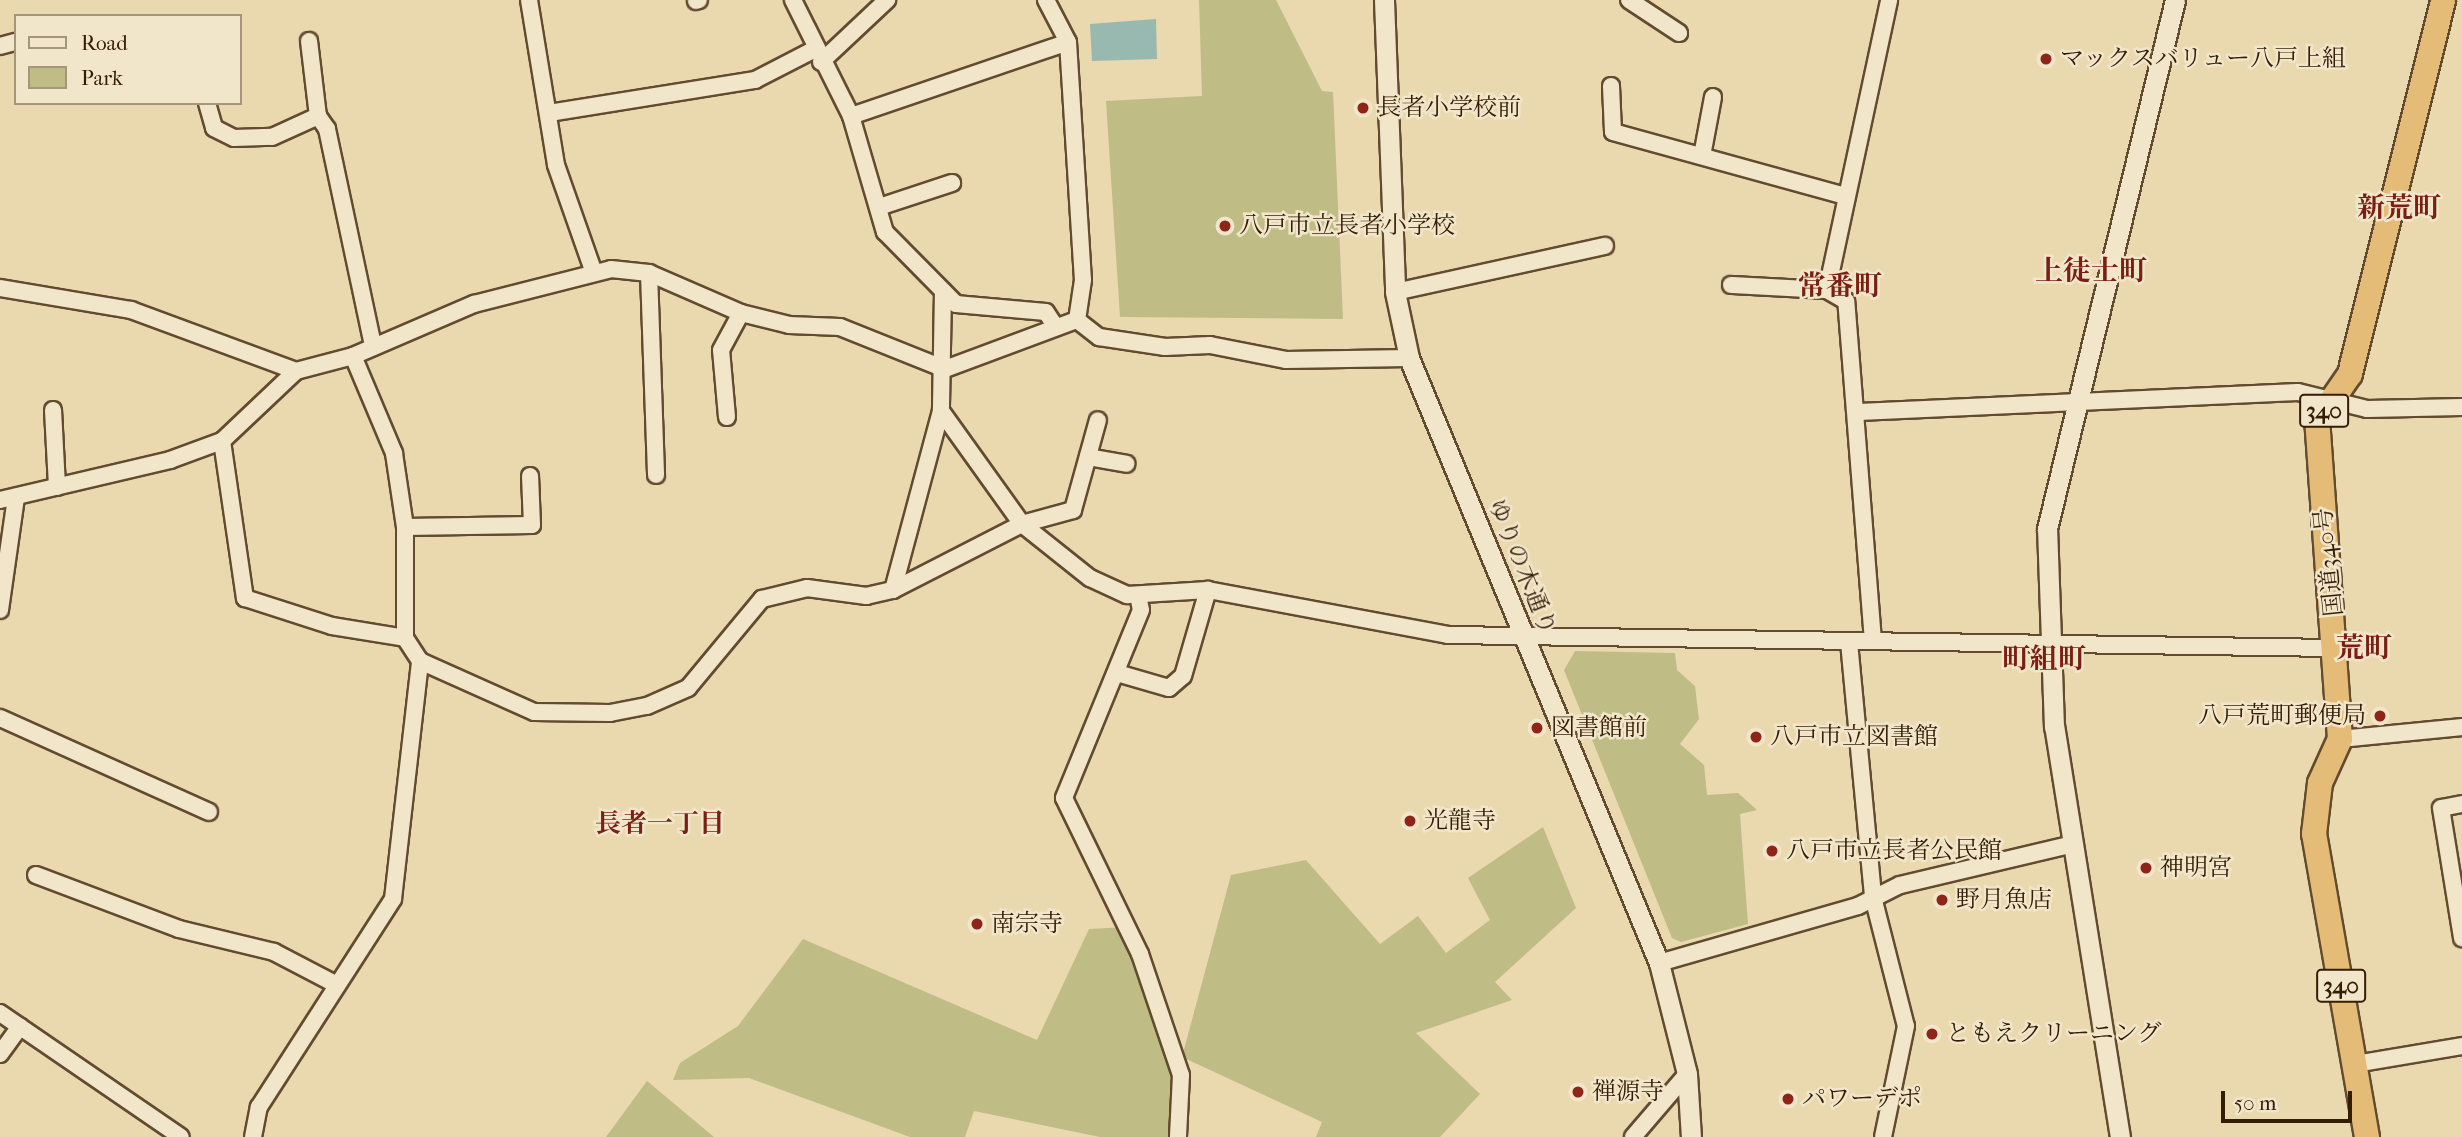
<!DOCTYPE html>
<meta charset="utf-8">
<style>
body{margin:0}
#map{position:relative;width:2462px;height:1137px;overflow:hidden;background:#ead8ae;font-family:"IM FELL French Canon","Noto Serif JP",serif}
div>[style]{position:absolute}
.green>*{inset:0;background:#bfbc85}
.water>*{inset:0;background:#98b9af}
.roads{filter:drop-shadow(2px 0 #624b2f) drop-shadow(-2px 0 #624b2f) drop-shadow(0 2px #624b2f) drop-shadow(0 -2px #624b2f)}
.minor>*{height:16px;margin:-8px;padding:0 8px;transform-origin:8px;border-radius:8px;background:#f1e6ca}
.tertiary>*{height:19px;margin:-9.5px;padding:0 9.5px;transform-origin:9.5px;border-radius:9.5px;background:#f1e6ca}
.trunk>*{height:24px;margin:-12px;padding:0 12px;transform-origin:12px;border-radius:12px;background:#e5bc77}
.dots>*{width:19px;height:19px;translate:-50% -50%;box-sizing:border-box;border:4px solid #f1e6ca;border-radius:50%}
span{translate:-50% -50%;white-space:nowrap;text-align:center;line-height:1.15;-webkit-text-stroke:5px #f1e6ca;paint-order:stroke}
.shield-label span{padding:2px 5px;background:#f1e6ca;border:2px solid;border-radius:5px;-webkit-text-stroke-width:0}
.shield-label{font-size:23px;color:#341c05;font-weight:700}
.poi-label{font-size:24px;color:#341c05}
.left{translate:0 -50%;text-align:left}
.right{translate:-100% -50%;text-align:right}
.street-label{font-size:24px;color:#341c05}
.neighbourhood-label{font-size:26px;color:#7a1f14;font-weight:700}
.quarter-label{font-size:28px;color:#7a1f14;font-weight:700}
.legend{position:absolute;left:14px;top:14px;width:228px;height:91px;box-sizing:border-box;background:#f1e6ca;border:2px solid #a5957b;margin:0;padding:9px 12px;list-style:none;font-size:21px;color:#341c05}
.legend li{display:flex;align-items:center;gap:14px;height:35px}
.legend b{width:35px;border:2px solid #a5957b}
.scale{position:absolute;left:2221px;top:1091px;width:131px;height:32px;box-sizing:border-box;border:4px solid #341c05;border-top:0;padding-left:9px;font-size:21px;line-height:24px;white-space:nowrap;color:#341c05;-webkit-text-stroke:5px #f1e6ca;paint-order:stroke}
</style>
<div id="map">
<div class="green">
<i style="clip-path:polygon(1199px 0,1276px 0,1322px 91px,1333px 92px,1343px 319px,1120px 317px,1106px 101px,1202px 96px)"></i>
<i style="clip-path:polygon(1575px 651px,1675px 653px,1677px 670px,1695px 686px,1699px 719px,1680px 744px,1704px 765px,1707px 795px,1738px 793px,1757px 810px,1740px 814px,1748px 924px,1681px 942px,1672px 938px,1564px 670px)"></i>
<i style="clip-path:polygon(1543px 827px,1576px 908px,1495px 982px,1512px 1000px,1416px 1033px,1480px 1094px,1440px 1137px,1316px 1137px,1322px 1122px,1182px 1057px,1231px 875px,1306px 860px,1380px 944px,1418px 916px,1446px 953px,1490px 920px,1468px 878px)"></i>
<i style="clip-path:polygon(1127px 927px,1181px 1075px,1178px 1137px,1100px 1137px,974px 1111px,965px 1137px,910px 1137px,749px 1078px,673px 1080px,680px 1063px,738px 1026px,803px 939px,1037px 1040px,1089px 929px)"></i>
<i style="clip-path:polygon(647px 1081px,714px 1137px,606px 1137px)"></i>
</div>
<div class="water">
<i style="clip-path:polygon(1156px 19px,1157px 59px,1092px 61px,1090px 24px)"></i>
</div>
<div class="roads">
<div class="minor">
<i style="left:529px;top:0;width:167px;rotate:80.7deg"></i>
<i style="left:556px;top:165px;width:114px;rotate:70.6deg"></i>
<i style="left:793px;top:0;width:130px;rotate:63.4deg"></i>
<i style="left:851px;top:116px;width:121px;rotate:73.7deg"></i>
<i style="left:885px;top:232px;width:101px;rotate:45.4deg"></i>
<i style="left:956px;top:304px;width:90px;rotate:5.1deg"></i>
<i style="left:1046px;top:312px;width:17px;rotate:57deg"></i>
<i style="left:1046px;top:0;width:47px;rotate:62.4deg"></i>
<i style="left:1068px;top:42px;width:238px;rotate:86.4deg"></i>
<i style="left:1083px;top:280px;width:40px;rotate:98.5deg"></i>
<i style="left:1629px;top:0;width:60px;rotate:33.4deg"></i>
<i style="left:696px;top:1px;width:3px;rotate:-18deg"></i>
<i style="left:309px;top:41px;width:76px;rotate:83.2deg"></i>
<i style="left:0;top:46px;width:16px;rotate:-15deg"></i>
<i style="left:821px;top:62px;width:91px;rotate:-43.2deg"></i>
<i style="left:1611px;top:86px;width:46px;rotate:87.5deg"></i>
<i style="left:1613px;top:132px;width:241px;rotate:15.4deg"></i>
<i style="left:207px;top:103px;width:26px;rotate:74deg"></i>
<i style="left:214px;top:128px;width:22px;rotate:27deg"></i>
<i style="left:234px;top:138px;width:38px;rotate:-2deg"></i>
<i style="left:272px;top:137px;width:51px;rotate:-24.5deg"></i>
<i style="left:318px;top:116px;width:16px;rotate:55deg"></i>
<i style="left:327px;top:129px;width:221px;rotate:78deg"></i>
<i style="left:549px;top:113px;width:209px;rotate:-9.1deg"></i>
<i style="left:755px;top:80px;width:68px;rotate:-27.3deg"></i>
<i style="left:851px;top:116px;width:229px;rotate:-18.8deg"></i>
<i style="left:1702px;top:156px;width:60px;rotate:-79.4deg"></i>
<i style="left:879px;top:207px;width:77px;rotate:-18.2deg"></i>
<i style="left:649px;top:273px;width:202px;rotate:88deg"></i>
<i style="left:1731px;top:285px;width:96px;rotate:3deg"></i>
<i style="left:0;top:288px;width:133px;rotate:9.5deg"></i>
<i style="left:131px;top:310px;width:176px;rotate:20.3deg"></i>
<i style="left:943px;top:291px;width:120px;rotate:91deg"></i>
<i style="left:941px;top:411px;width:139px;rotate:54.4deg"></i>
<i style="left:1022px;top:524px;width:87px;rotate:38.5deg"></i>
<i style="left:1090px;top:578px;width:41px;rotate:24.7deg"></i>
<i style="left:1127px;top:595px;width:81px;rotate:-3.5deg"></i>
<i style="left:1208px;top:590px;width:244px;rotate:10.6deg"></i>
<i style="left:1448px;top:635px;width:890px;rotate:0.84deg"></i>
<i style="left:1395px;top:292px;width:215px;rotate:-12.4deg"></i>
<i style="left:1077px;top:320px;width:28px;rotate:38deg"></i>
<i style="left:1099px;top:337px;width:67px;rotate:8.6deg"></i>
<i style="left:1165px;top:347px;width:45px;rotate:-2.5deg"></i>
<i style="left:1210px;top:345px;width:77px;rotate:11.2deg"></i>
<i style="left:1286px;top:360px;width:123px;rotate:-0.9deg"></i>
<i style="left:53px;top:410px;width:77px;rotate:87deg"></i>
<i style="left:1859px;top:412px;width:439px;rotate:-2.6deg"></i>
<i style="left:2298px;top:392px;width:71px;rotate:13.8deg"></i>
<i style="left:2367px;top:409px;width:95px;rotate:-1.2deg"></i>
<i style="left:727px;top:417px;width:67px;rotate:-95.1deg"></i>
<i style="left:721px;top:350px;width:42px;rotate:-61.6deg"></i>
<i style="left:222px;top:441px;width:159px;rotate:81.7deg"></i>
<i style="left:245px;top:598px;width:91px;rotate:17.8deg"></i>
<i style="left:332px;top:626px;width:74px;rotate:9.3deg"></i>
<i style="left:1088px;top:457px;width:39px;rotate:10deg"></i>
<i style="left:0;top:500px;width:175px;rotate:-13.2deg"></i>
<i style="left:170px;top:460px;width:55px;rotate:-20.1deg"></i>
<i style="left:222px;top:441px;width:102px;rotate:-43.4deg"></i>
<i style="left:296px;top:371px;width:59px;rotate:-14.7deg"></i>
<i style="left:353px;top:356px;width:132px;rotate:-23.3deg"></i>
<i style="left:474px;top:304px;width:141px;rotate:-14.3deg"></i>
<i style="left:611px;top:269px;width:38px;rotate:6deg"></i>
<i style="left:649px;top:273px;width:100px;rotate:23.5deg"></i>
<i style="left:741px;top:313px;width:49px;rotate:14deg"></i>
<i style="left:789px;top:325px;width:51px;rotate:2.2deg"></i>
<i style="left:840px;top:327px;width:113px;rotate:21.8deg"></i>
<i style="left:945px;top:369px;width:141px;rotate:-20.4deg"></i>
<i style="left:405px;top:527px;width:127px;rotate:-0.9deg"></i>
<i style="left:532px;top:525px;width:49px;rotate:-92.3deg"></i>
<i style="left:893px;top:590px;width:185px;rotate:-75deg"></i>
<i style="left:1138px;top:595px;width:15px;rotate:79deg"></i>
<i style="left:1141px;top:610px;width:203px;rotate:112.3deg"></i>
<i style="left:1064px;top:798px;width:174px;rotate:64deg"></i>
<i style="left:1140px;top:954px;width:128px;rotate:71.3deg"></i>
<i style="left:1181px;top:1075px;width:62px;rotate:92.8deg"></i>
<i style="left:0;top:610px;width:114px;rotate:-81.9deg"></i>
<i style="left:1873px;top:641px;width:341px;rotate:-94.5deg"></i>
<i style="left:1846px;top:301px;width:22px;rotate:-150deg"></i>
<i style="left:1827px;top:290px;width:297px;rotate:-77.9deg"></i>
<i style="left:1849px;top:642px;width:256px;rotate:84.6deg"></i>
<i style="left:1873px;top:897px;width:133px;rotate:75.7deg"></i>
<i style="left:1906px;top:1026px;width:113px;rotate:101.7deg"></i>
<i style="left:420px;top:661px;width:125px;rotate:24.1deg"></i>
<i style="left:534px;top:712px;width:76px;rotate:0.8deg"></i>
<i style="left:610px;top:713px;width:38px;rotate:-11deg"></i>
<i style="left:647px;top:706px;width:45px;rotate:-23.7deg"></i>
<i style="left:688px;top:688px;width:116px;rotate:-50.3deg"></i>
<i style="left:762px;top:599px;width:46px;rotate:-13.7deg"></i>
<i style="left:807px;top:588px;width:60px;rotate:7.7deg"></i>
<i style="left:866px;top:596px;width:28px;rotate:-13deg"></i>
<i style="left:893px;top:590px;width:145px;rotate:-27.1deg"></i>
<i style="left:1022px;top:524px;width:53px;rotate:-15.4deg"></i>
<i style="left:1073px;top:510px;width:93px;rotate:-74.5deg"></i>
<i style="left:1117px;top:673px;width:54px;rotate:16.1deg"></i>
<i style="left:1169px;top:688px;width:18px;rotate:-41deg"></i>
<i style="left:1183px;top:676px;width:90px;rotate:-73.8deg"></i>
<i style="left:0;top:718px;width:229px;rotate:24.2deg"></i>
<i style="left:2340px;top:739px;width:123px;rotate:-5.6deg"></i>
<i style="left:2462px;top:804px;width:21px;rotate:169deg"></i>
<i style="left:2441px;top:808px;width:132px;rotate:80.8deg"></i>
<i style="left:36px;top:875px;width:153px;rotate:20.7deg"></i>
<i style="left:179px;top:929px;width:98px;rotate:13.6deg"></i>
<i style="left:274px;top:952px;width:71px;rotate:27.6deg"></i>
<i style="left:1659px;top:963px;width:207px;rotate:-16deg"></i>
<i style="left:1858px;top:906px;width:47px;rotate:-26.6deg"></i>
<i style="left:1900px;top:885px;width:174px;rotate:-13.3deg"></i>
<i style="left:0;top:1013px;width:219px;rotate:34.4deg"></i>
<i style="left:0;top:1054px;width:34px;rotate:-54deg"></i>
<i style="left:2355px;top:1064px;width:109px;rotate:-9.5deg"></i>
<i style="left:253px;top:1137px;width:31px;rotate:-79deg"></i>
<i style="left:259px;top:1107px;width:247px;rotate:-57.2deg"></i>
<i style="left:393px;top:899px;width:240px;rotate:-83.5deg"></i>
<i style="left:420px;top:661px;width:27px;rotate:-123deg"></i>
<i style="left:405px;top:638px;width:111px;rotate:-90deg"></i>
<i style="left:405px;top:527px;width:75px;rotate:-98.5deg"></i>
<i style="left:394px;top:453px;width:105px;rotate:-112.9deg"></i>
<i style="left:1633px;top:1137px;width:83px;rotate:-49.4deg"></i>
</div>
<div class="tertiary">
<i style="left:1384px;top:0;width:292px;rotate:87.8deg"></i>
<i style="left:1395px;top:292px;width:67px;rotate:78deg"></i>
<i style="left:1409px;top:358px;width:655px;rotate:67.55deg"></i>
<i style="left:1659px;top:963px;width:114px;rotate:75.8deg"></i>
<i style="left:1687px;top:1074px;width:63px;rotate:86.4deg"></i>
<i style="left:2120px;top:1137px;width:415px;rotate:-99.1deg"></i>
<i style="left:2054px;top:727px;width:198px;rotate:-92deg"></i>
<i style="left:2047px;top:529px;width:544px;rotate:-76.4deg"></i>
</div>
<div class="trunk">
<i style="left:2367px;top:1137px;width:308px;rotate:-99.9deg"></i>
<i style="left:2314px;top:834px;width:51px;rotate:-83.3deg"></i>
<i style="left:2320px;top:783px;width:48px;rotate:-65.6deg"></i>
<i style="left:2340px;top:739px;width:318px;rotate:-94.1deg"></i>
<i style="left:2317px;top:422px;width:58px;rotate:-55.5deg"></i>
<i style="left:2350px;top:374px;width:385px;rotate:-76deg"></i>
</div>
</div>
<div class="dots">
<i style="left:2046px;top:59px;background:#8f2418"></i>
<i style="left:1363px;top:108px;background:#8f2418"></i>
<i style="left:1225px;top:226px;background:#8f2418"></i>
<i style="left:2380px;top:716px;background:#8f2418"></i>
<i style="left:1537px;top:728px;background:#8f2418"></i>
<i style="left:1756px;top:737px;background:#8f2418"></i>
<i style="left:1410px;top:821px;background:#8f2418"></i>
<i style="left:1772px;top:851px;background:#8f2418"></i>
<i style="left:2146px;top:868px;background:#8f2418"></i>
<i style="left:1942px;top:900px;background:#8f2418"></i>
<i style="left:977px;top:924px;background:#8f2418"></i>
<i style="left:1932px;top:1034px;background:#8f2418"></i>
<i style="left:1578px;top:1092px;background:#8f2418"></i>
<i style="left:1788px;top:1099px;background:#8f2418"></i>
</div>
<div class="shield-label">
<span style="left:2324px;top:411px">340</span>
<span style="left:2341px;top:986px">340</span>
</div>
<div class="poi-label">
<span class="left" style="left:2060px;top:59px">マックスバリュー八戸上組</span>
<span class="left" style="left:1377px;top:108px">長者小学校前</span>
<span class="left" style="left:1239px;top:226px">八戸市立長者小学校</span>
<span class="right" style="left:2366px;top:716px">八戸荒町郵便局</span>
<span class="left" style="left:1551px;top:728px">図書館前</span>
<span class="left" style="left:1770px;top:737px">八戸市立図書館</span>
<span class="left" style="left:1424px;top:821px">光龍寺</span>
<span class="left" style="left:1786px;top:851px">八戸市立長者公民館</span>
<span class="left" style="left:2160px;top:868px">神明宮</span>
<span class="left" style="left:1956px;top:900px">野月魚店</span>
<span class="left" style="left:991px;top:924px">南宗寺</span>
<span class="left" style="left:1946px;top:1034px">ともえクリーニング</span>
<span class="left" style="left:1592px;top:1092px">禅源寺</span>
<span class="left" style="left:1802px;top:1099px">パワーデポ</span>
</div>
<div class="street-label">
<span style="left:2329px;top:562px;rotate:-96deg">国道340号</span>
<span style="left:1522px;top:567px;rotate:68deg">ゆりの木通り</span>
</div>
<div class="neighbourhood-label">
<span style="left:660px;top:824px">長者一丁目</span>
</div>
<div class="quarter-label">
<span style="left:2399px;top:208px">新荒町</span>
<span style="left:2091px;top:271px">上徒士町</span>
<span style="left:1840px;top:286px">常番町</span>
<span style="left:2364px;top:648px">荒町</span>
<span style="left:2044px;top:659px">町組町</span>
</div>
<ul class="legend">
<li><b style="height:9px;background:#f1e6ca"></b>Road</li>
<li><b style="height:19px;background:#bfbc85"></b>Park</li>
</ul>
<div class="scale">50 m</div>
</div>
